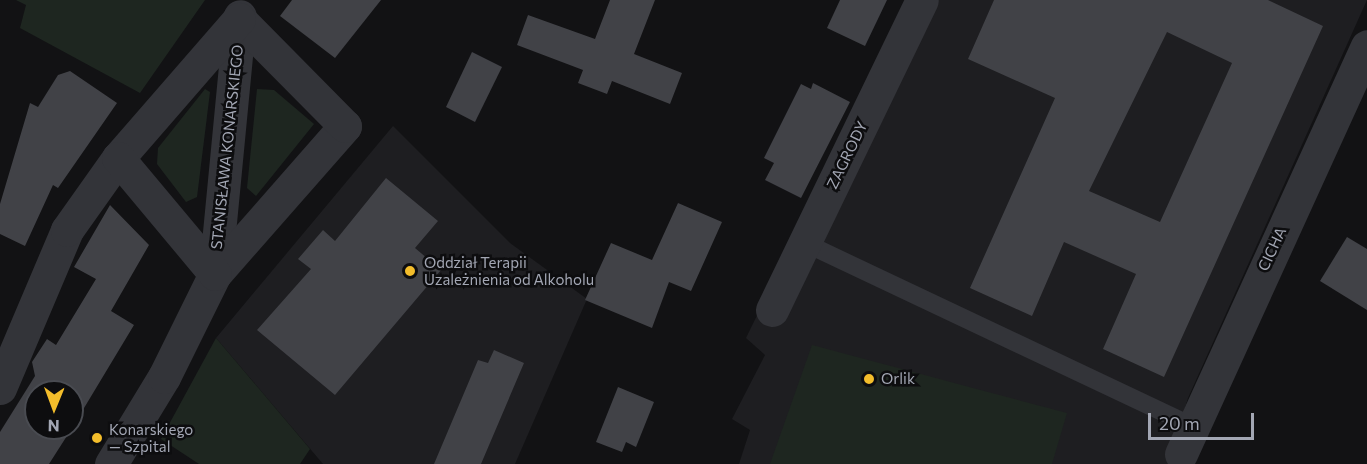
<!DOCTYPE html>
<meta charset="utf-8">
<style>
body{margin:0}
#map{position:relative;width:1367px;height:464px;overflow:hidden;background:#121214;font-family:Commissioner,sans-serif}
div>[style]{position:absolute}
.built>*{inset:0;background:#1e1e21}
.green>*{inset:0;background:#1e2620}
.building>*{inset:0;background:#414247}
.lane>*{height:18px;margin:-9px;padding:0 9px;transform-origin:9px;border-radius:9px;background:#333439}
.street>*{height:33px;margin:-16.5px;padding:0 16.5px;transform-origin:16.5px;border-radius:16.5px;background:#333439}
.dots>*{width:16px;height:16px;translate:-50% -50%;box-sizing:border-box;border:3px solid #0d0d0f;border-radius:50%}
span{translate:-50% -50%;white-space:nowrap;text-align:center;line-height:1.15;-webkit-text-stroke:5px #0d0d0f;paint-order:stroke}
.street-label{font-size:15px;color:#a3a7b4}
.poi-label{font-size:15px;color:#a3a7b4}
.left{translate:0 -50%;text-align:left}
.north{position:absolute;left:24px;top:380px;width:60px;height:60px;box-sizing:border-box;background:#0d0d0f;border:2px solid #494b51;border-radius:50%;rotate:181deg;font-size:16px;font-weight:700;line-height:24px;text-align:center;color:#a3a7b4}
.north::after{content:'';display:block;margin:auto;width:21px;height:27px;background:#f3bd2b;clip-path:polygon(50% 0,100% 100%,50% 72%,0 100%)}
.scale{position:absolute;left:1148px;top:413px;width:106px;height:27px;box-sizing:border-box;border:3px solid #a3a7b4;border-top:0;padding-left:8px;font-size:18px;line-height:21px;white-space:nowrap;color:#a3a7b4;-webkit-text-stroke:4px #0d0d0f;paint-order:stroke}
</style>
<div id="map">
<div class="built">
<i style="clip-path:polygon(910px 0,1367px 0,1188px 398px,1168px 464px,739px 464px,750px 430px,732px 419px,765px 355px,746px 338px)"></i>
<i style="clip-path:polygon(393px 126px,510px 243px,587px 299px,515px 464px,323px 464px,216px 338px)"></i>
</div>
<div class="green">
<i style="clip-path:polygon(16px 0,205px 0,140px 93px,20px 28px,26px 5px)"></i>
<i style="clip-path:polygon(205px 89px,210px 92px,197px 197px,186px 202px,157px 164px,158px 148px)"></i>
<i style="clip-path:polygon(257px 89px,274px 90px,314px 124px,256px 196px,247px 188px)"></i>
<i style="clip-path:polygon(216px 338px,310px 449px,300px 464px,199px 464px,161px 439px)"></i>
<i style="clip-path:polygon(812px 345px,1067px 413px,1052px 464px,770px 464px)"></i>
</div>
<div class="building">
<i style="clip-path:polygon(292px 0,381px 0,335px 58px,280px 16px)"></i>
<i style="clip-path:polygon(610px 0,655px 0,634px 54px,682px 73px,670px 104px,612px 81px,607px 94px,578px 83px,583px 70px,517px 45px,528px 15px,595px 39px)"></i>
<i style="clip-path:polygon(840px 0,887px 0,865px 46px,827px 28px)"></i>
<i style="clip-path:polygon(evenodd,994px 0,1268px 0,1323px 26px,1164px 377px,1103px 349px,1136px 274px,1064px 242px,1032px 316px,970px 288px,1055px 98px,968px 59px,994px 0,1167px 32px,1232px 63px,1160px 222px,1089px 191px,1167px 32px)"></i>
<i style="clip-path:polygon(472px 52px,502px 67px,475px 122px,446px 107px)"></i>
<i style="clip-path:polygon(70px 71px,117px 103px,58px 188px,53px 185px,25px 246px,0 234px,0 204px,30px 103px,38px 107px,58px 75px)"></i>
<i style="clip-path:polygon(813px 83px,850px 102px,801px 198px,765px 180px,774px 163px,764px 158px,801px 84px,811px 89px)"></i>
<i style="clip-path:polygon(386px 178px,438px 221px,415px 248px,441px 270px,335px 395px,257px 330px,311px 269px,298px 259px,323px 230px,335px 241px)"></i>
<i style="clip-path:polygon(678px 203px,722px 222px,691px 291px,669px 282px,652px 328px,585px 300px,611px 243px,652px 260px)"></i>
<i style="clip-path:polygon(110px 205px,149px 245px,111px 311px,134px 325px,72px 428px,72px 392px,36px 392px,36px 428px,72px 428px,49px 464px,0 464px,0 432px,35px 376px,32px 362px,47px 339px,56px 345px,96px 279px,74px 267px)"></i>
<i style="clip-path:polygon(1347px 237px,1367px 249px,1367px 310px,1320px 281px)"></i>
<i style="clip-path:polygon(494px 350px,524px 363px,481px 464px,434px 464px,478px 360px,488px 363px)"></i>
<i style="clip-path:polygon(618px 387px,654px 402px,636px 447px,626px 442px,622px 452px,596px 442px)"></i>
</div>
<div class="lane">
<i style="left:805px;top:243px;width:429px;rotate:25.3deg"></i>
</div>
<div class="street">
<i style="left:215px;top:274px;width:259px;rotate:-84.5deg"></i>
<i style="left:772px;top:310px;width:344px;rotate:-64.2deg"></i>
<i style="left:0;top:388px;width:172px;rotate:-67deg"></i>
<i style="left:67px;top:230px;width:88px;rotate:-54.7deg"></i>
<i style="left:1181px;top:454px;width:448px;rotate:-65.5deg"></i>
<i style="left:111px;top:464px;width:102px;rotate:-58.7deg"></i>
<i style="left:164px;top:377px;width:115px;rotate:-63.7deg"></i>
<i style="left:215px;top:274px;width:197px;rotate:-48.7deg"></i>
<i style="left:345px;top:126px;width:151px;rotate:-134.7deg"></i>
<i style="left:239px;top:19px;width:184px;rotate:131deg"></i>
<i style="left:118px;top:158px;width:151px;rotate:50.1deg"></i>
</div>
<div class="dots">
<i style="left:410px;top:271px;background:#f3bd2b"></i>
<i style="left:869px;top:379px;background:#f3bd2b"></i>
<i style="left:97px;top:438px;background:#f3bd2b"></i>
</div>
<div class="street-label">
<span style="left:227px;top:147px;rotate:-84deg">STANISŁAWA KONARSKIEGO</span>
<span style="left:847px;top:155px;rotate:-64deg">ZAGRODY</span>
<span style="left:1272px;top:249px;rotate:-65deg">CICHA</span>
</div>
<div class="poi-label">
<span class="left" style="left:424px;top:271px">Oddział Terapii<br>Uzależnienia od Alkoholu</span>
<span class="left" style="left:881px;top:379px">Orlik</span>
<span class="left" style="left:109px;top:438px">Konarskiego<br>— Szpital</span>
</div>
<div class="north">N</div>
<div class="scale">20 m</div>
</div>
